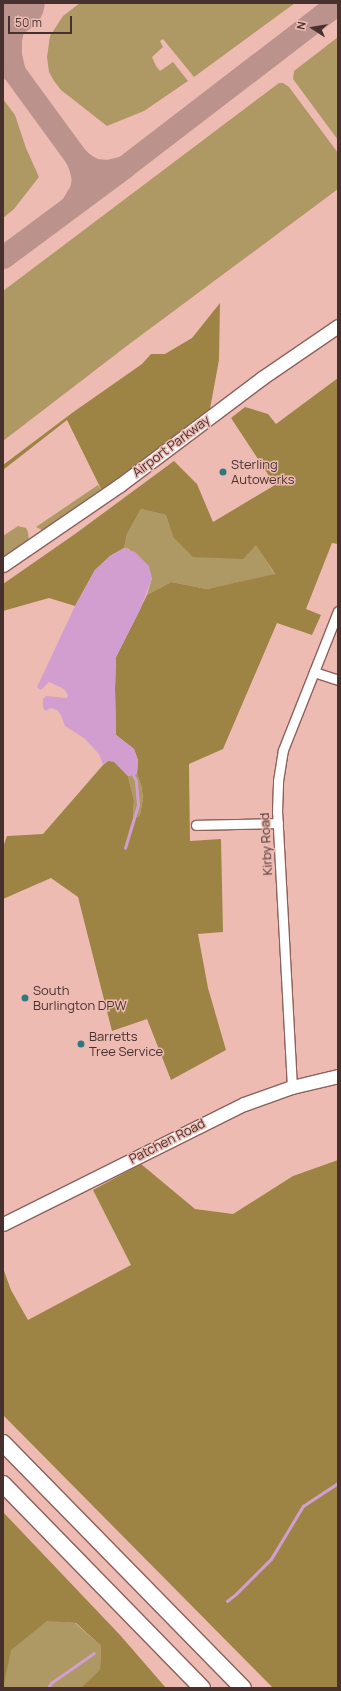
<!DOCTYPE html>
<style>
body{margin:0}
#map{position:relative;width:341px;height:1691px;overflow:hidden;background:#eebbb3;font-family:Manrope,sans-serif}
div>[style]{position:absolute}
.green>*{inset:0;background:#ae9863}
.forest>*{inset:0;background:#9d8444}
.water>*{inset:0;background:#d29ecf}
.stream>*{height:2.5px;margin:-1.25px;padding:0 1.25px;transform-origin:1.25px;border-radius:1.25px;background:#d29ecf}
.taxiway>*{height:23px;margin:-11.5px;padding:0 11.5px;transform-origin:11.5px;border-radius:11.5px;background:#bc928c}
.runway>*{height:58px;margin:-29px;padding:0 29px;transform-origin:29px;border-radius:29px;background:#bc928c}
.roads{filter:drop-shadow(1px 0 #8d605a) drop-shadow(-1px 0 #8d605a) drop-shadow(0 1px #8d605a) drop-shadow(0 -1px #8d605a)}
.street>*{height:9px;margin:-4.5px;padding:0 4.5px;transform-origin:4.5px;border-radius:4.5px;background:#fff}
.secondary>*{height:13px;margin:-6.5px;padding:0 6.5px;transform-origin:6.5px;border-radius:6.5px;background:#fff}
.highway>*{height:16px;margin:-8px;padding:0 8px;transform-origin:8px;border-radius:8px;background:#fff}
.dots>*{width:11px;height:11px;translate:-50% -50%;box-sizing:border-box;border:2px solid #eebbb3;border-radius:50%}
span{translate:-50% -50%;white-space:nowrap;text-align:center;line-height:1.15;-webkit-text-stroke:3px #eebbb3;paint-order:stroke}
.street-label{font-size:13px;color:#46312f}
.poi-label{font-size:13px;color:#46312f}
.left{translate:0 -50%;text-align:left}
.frame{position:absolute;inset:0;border:4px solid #46312f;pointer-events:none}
.north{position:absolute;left:293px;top:8px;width:40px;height:40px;-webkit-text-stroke:3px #eebbb3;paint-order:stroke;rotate:282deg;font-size:11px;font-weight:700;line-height:16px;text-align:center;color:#46312f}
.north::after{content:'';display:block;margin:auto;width:14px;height:18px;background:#46312f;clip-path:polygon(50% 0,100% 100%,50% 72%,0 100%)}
.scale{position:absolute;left:8px;top:16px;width:64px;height:18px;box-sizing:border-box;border:2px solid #46312f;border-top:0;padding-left:5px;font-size:12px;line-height:14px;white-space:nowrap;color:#46312f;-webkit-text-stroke:3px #eebbb3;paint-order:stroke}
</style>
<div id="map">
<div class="green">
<i style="clip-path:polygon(80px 3px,295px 3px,194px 77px,163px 39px,160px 41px,163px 47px,152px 57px,156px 66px,160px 71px,173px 62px,188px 81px,144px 111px,107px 126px,61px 90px,54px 81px,49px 72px,47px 57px,50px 36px,63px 16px)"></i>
<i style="clip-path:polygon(338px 37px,338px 140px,293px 79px,294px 71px)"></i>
<i style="clip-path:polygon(279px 83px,283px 83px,289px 87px,338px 153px,338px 189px,128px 345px,3px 441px,3px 291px)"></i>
<i style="clip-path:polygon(3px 99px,15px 115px,26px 148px,39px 177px,14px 209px,3px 218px)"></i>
<i style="clip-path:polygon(98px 485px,102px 491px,42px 530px,36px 527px)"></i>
<i style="clip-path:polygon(141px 509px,166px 515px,173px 537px,256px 544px,275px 575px,207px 589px,171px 582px,147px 595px,152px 578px,129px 549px,124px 548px,127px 534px)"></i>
<i style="clip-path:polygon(18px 526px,26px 528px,28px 532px,29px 541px,3px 558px,3px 536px)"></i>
<i style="clip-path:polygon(137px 774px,141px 785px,143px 798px,140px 815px,135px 819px,133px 815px,134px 800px,128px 776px)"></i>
<i style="clip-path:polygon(3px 1567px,54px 1621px,75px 1623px,101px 1646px,100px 1670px,117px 1688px,3px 1688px)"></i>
</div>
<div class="forest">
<i style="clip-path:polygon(220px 303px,219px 360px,210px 409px,102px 491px,67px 420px,3px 470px,3px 465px,72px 413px,142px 364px,151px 354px,165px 354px,192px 338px)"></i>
<i style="clip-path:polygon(338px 378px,338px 544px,332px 543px,306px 609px,321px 615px,312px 635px,277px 623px,223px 749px,189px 764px,190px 841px,221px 839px,223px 932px,198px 934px,208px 988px,226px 1050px,171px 1080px,147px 1019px,112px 1031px,78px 897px,51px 878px,3px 899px,3px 847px,7px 836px,43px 834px,103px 765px,108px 761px,114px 761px,128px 776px,134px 800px,133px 815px,135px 819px,140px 815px,143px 798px,141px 785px,137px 774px,138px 760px,134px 749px,116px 735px,115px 689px,116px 657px,147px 595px,171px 582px,207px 589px,275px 574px,256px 545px,243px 559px,193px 557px,173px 537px,166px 515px,141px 509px,127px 534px,124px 548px,110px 556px,95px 570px,75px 606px,49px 598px,3px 611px,3px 584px,75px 534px,174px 461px,197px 484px,213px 522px,275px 485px,231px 418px,245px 407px,268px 414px,276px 424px)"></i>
<i style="clip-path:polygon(338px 1160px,338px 1688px,273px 1688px,3px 1415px,3px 1268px,11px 1290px,28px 1320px,131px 1265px,93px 1190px,141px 1164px,195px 1209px,233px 1214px,293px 1176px)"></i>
<i style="clip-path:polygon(3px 1512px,120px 1635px,166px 1688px,81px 1688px,100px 1670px,101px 1646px,76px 1623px,47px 1621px,11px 1650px,3px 1688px)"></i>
</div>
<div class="water">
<i style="clip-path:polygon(124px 548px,135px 552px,149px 566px,152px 578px,140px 610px,116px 657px,115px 689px,116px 735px,134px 749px,138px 760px,137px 774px,128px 776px,114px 762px,108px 761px,103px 765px,99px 754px,84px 738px,65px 726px,61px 715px,57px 710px,51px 708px,45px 711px,43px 707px,43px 699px,46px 696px,67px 698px,68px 695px,64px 689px,49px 682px,41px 690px,37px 687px,75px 606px,95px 570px,110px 556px)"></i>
</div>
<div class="stream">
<i style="left:125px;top:848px;width:45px;rotate:-73.2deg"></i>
<i style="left:138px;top:805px;width:24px;rotate:-95deg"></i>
<i style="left:136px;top:781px;width:7px;rotate:-117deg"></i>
<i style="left:227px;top:1601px;width:11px;rotate:-38deg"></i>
<i style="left:236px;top:1594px;width:49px;rotate:-45deg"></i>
<i style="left:271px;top:1559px;width:62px;rotate:-58.9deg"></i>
<i style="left:303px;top:1506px;width:42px;rotate:-33.3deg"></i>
<i style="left:48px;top:1688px;width:6px;rotate:-59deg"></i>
<i style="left:51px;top:1683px;width:52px;rotate:-34.9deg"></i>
</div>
<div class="taxiway">
<i style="left:3px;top:63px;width:14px;rotate:39deg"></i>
<i style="left:14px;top:72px;width:17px;rotate:-103deg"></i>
<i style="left:10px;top:55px;width:16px;rotate:-90deg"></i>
<i style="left:10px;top:39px;width:18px;rotate:-77deg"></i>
<i style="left:14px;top:21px;width:20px;rotate:-63deg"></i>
<i style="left:14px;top:72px;width:105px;rotate:53.9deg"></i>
<i style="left:72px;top:205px;width:17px;rotate:-59deg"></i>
<i style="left:81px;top:190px;width:11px;rotate:-80deg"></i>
<i style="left:83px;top:179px;width:13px;rotate:-103deg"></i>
<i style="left:80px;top:166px;width:10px;rotate:-114deg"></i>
<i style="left:76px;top:157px;width:12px;rotate:42deg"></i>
<i style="left:85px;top:165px;width:11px;rotate:27deg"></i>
<i style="left:95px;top:170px;width:13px;rotate:4deg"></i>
<i style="left:108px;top:171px;width:16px;rotate:-14deg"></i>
<i style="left:3px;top:257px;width:151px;rotate:-36.6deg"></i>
<i style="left:124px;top:167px;width:270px;rotate:-37.5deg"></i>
</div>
<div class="runway">
<i style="left:3px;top:13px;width:16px;rotate:-38deg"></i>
</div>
<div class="roads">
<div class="street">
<i style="left:314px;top:672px;width:25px;rotate:18deg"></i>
<i style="left:196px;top:825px;width:82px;rotate:-1.4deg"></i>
<i style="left:292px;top:1087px;width:275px;rotate:-93.1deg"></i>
<i style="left:277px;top:812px;width:31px;rotate:-88deg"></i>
<i style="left:278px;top:781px;width:31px;rotate:-81deg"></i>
<i style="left:283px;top:750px;width:149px;rotate:-68.4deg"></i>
</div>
<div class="secondary">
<i style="left:3px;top:565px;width:142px;rotate:-34.4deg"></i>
<i style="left:120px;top:485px;width:178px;rotate:-37deg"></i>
<i style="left:262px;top:378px;width:92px;rotate:-34.4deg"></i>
<i style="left:3px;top:1224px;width:269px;rotate:-26.5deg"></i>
<i style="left:244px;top:1104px;width:51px;rotate:-19.5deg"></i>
<i style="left:292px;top:1087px;width:47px;rotate:-13.4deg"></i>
</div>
<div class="highway">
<i style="left:3px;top:1443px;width:343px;rotate:45.6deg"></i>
<i style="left:3px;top:1484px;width:285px;rotate:45.7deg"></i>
</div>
</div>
<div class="dots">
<i style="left:223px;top:472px;background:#2f7781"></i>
<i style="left:25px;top:998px;background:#2f7781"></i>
<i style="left:81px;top:1044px;background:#2f7781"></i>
</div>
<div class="street-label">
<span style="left:171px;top:446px;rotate:-37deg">Airport Parkway</span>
<span style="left:266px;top:844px;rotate:-93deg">Kirby Road</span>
<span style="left:167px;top:1141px;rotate:-27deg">Patchen Road</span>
</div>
<div class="poi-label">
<span class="left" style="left:231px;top:472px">Sterling<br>Autowerks</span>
<span class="left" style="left:33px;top:998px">South<br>Burlington DPW</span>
<span class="left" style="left:89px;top:1044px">Barretts<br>Tree Service</span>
</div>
<div class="frame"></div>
<div class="north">N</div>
<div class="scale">50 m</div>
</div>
